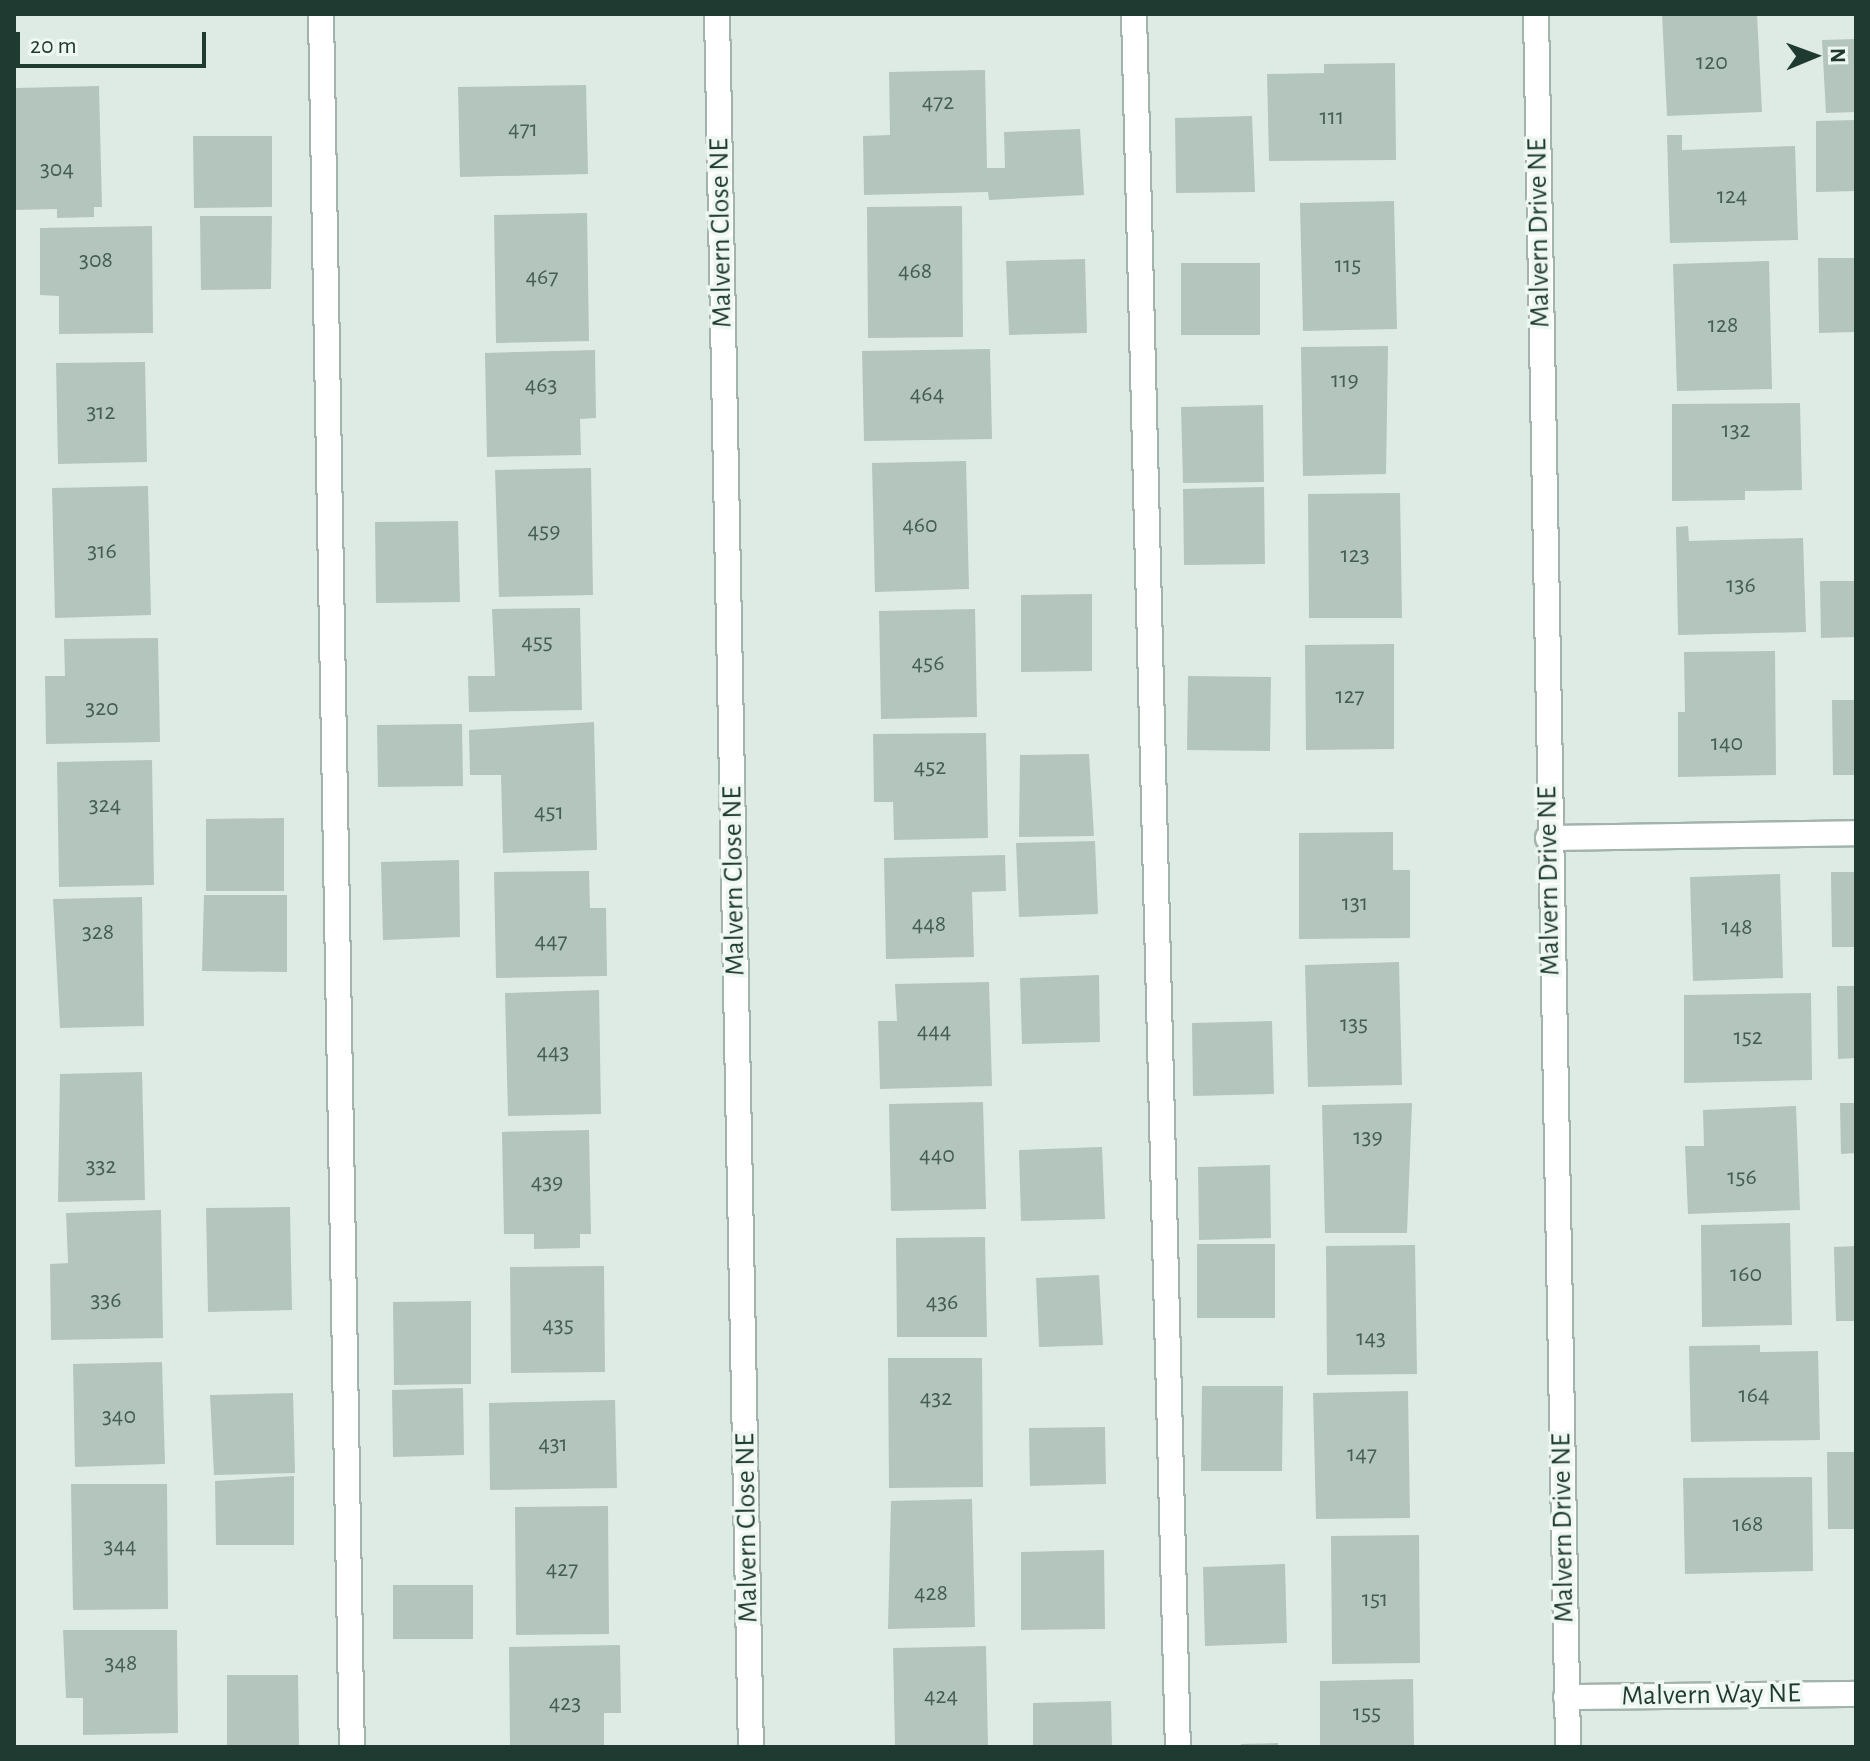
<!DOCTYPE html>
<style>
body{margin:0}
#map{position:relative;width:1870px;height:1761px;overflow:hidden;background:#deebe4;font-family:"Alegreya Sans",sans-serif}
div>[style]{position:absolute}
.building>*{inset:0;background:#b4c5bd}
.roads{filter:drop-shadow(2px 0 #a1b3ab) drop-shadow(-2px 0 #a1b3ab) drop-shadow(0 2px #a1b3ab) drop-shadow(0 -2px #a1b3ab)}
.lane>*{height:24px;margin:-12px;padding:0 12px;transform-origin:12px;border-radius:12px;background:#fff}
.street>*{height:24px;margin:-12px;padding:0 12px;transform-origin:12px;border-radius:12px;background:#fff}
span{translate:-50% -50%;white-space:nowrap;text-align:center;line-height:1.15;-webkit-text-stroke:7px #eff7f2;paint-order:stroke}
.number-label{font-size:24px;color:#445e54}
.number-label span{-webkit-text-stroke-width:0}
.street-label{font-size:28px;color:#1f3b31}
.frame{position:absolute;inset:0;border:16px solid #1f3b31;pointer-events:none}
.north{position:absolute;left:1774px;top:16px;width:80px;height:80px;-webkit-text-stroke:6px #eff7f2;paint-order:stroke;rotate:89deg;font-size:22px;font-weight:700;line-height:32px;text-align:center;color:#1f3b31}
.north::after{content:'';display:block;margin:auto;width:28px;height:36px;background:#1f3b31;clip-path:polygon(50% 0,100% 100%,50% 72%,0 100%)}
.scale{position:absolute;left:16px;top:32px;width:190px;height:36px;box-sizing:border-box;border:4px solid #1f3b31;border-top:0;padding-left:10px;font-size:24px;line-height:28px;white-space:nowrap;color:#1f3b31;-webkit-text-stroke:6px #eff7f2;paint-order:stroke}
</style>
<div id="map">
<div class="building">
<i style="clip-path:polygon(1662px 14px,1757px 14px,1762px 112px,1667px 116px)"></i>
<i style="clip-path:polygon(1856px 39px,1856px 112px,1826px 113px,1822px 40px)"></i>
<i style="clip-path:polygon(1395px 63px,1396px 160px,1269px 161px,1267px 74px,1324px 73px,1324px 64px)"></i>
<i style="clip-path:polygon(985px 70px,987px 168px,1005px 168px,1004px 132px,1080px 129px,1084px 195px,989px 200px,988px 192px,864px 195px,863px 136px,890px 135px,889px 72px)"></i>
<i style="clip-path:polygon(586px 85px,588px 174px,460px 177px,458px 87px)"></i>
<i style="clip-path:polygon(99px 86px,102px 207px,94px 207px,94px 217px,57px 218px,57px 209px,14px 210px,16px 88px)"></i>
<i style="clip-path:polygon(1252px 116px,1255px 192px,1176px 193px,1175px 118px)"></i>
<i style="clip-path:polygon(1856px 120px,1856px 191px,1816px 192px,1816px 121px)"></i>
<i style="clip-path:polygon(1667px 135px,1682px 135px,1682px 150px,1795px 146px,1798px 240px,1670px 243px)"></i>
<i style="clip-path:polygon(193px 136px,272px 136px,272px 207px,194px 208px)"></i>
<i style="clip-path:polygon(1394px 201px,1397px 329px,1303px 331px,1300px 203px)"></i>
<i style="clip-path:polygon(962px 206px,963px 337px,868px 338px,867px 207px)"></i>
<i style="clip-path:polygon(587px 213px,589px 341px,496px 343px,494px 215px)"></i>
<i style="clip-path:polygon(200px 216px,272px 216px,271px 289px,201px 290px)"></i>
<i style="clip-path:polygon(152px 226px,153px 333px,59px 334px,59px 296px,40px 295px,40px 228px)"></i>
<i style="clip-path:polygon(1818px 258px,1856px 258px,1856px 332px,1819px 333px)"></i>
<i style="clip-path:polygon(1085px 259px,1087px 333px,1009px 335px,1006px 261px)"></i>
<i style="clip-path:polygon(1769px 261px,1772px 389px,1677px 391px,1673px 264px)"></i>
<i style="clip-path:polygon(1181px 263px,1260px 263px,1260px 335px,1181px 335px)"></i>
<i style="clip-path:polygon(1388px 346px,1386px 474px,1303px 476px,1301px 347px)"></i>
<i style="clip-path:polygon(990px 349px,992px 439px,864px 441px,862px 351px)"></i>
<i style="clip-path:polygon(595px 350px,596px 418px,580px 419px,581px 455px,487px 457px,485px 353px)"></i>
<i style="clip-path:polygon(145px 362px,147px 462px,58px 464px,56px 363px)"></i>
<i style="clip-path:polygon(1800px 403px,1802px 490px,1745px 491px,1745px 500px,1672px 501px,1672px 404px)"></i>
<i style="clip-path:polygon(1263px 405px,1264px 482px,1183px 483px,1181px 407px)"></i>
<i style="clip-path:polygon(966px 461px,969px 589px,875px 592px,872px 463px)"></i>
<i style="clip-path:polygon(591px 468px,593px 595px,499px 597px,495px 470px)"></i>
<i style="clip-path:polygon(148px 486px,151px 615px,55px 618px,52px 488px)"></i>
<i style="clip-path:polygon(1264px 487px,1265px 564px,1184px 565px,1183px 489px)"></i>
<i style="clip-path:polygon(1400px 493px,1402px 618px,1309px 618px,1308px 494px)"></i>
<i style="clip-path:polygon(458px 521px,460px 602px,376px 603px,375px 522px)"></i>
<i style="clip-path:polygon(1688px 526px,1689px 541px,1803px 538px,1806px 632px,1678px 635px,1676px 527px)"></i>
<i style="clip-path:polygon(1820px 581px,1856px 581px,1856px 637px,1821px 638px)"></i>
<i style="clip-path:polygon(1092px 594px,1092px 671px,1021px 672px,1021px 595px)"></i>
<i style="clip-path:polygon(580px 608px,582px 710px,469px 712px,468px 676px,495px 676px,492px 609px)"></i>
<i style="clip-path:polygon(975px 609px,977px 717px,881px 719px,879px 611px)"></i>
<i style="clip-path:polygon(158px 638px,160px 742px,46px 744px,45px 676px,65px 676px,64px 639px)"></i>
<i style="clip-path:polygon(1394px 644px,1394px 749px,1306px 750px,1305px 645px)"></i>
<i style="clip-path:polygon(1775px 651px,1776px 775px,1678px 777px,1678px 712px,1685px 712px,1684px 652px)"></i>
<i style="clip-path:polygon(1188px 676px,1271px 677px,1270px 751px,1187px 750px)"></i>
<i style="clip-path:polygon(1832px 700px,1856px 700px,1856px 775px,1833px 775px)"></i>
<i style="clip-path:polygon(594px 722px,597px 850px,503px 853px,501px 775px,470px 775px,469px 730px)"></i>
<i style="clip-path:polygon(462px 724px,463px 786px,378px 787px,377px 725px)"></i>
<i style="clip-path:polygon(986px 733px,988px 838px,894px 840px,893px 802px,874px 802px,873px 734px)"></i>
<i style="clip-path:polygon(1089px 754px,1094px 836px,1019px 837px,1020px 755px)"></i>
<i style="clip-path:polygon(152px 760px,154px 885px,59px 887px,57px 762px)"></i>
<i style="clip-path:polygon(284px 818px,284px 891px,206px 891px,206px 819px)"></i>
<i style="clip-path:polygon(1393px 832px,1393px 870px,1410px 870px,1410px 938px,1299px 939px,1299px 833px)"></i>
<i style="clip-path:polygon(1095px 841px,1098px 914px,1019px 917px,1016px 843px)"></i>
<i style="clip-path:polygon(1005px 855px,1006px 891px,972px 892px,974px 957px,886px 959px,884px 858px)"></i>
<i style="clip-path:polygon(459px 860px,460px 937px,383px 940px,381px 862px)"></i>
<i style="clip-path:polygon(589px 871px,590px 908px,606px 908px,607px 976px,496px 978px,494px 872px)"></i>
<i style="clip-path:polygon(1831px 872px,1856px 872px,1856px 947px,1832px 947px)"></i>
<i style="clip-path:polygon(1780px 874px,1783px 978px,1693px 981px,1690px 877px)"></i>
<i style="clip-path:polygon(204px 895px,287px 895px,287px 972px,202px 971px)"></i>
<i style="clip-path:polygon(142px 897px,144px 1026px,60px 1028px,53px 899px)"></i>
<i style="clip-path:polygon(1399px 962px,1402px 1085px,1308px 1087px,1305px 965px)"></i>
<i style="clip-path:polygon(1099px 975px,1100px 1042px,1022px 1044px,1020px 978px)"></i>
<i style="clip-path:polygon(989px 982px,992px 1086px,880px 1089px,878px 1021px,897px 1021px,895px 984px)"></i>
<i style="clip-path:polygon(1837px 986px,1856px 986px,1856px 1058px,1838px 1059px)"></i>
<i style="clip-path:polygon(599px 990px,601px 1114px,508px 1116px,505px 993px)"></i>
<i style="clip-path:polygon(1811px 993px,1812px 1080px,1684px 1083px,1684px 995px)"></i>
<i style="clip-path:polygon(1272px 1021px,1274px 1094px,1193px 1096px,1192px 1023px)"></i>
<i style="clip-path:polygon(142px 1072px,145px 1200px,58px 1202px,60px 1074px)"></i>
<i style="clip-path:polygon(983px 1102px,986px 1209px,891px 1211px,889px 1104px)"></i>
<i style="clip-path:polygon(1412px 1103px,1407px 1233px,1325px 1233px,1322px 1105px)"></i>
<i style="clip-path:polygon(1840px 1103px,1856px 1103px,1856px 1153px,1841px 1154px)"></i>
<i style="clip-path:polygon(1796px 1106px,1800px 1210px,1688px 1214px,1685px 1146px,1704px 1146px,1703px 1110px)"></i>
<i style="clip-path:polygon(589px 1130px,591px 1234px,580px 1234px,580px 1248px,534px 1249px,534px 1234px,504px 1234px,502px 1132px)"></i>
<i style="clip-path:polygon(1102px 1147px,1105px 1219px,1021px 1221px,1019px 1150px)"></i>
<i style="clip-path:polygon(1270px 1165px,1271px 1238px,1199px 1240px,1198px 1167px)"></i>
<i style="clip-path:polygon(290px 1207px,292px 1310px,208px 1312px,206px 1208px)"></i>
<i style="clip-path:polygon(161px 1210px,163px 1338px,51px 1340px,50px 1264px,68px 1263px,66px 1213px)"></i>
<i style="clip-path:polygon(1790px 1223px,1792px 1325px,1702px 1327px,1701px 1225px)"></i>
<i style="clip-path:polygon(985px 1237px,987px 1337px,897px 1337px,896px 1238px)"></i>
<i style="clip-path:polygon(1197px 1244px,1275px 1244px,1275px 1318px,1197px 1318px)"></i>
<i style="clip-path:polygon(1415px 1245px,1417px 1374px,1327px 1375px,1326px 1246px)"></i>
<i style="clip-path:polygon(1856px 1246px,1856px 1321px,1836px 1321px,1834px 1247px)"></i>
<i style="clip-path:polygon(604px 1266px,605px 1372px,511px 1373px,510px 1267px)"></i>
<i style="clip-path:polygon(1099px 1275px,1103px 1345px,1039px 1347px,1036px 1278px)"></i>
<i style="clip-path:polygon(471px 1301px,471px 1384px,394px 1385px,393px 1302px)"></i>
<i style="clip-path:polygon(1760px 1345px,1760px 1352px,1818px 1351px,1820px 1440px,1691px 1442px,1689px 1346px)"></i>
<i style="clip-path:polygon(888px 1358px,982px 1358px,983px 1487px,889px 1488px)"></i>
<i style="clip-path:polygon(162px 1362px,165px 1464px,75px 1467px,73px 1364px)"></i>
<i style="clip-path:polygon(1202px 1386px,1283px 1386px,1282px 1471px,1201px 1471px)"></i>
<i style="clip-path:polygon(463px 1388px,464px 1455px,393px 1457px,392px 1390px)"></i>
<i style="clip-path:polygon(1408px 1391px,1410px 1518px,1316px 1519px,1313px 1393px)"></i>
<i style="clip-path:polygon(293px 1393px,295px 1473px,214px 1475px,210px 1395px)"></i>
<i style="clip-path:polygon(615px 1400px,617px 1488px,490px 1490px,489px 1403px)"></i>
<i style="clip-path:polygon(1105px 1427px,1106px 1484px,1030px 1486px,1029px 1428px)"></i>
<i style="clip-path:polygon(1827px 1452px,1856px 1452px,1856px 1529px,1828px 1529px)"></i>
<i style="clip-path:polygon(294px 1476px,294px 1545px,216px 1545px,215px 1481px)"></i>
<i style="clip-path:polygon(1812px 1477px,1813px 1571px,1685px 1574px,1683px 1478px)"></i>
<i style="clip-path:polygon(71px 1484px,167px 1484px,168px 1609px,73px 1610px)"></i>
<i style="clip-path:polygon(972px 1499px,975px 1627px,888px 1629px,891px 1501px)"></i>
<i style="clip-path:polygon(608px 1506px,609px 1634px,516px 1635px,515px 1507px)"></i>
<i style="clip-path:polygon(1419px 1535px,1420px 1663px,1332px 1664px,1331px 1536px)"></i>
<i style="clip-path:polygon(1104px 1550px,1105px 1629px,1021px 1630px,1021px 1552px)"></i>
<i style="clip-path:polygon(1285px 1564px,1287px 1643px,1205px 1646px,1203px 1567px)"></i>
<i style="clip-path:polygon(393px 1585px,473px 1585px,473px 1639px,393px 1639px)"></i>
<i style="clip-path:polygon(63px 1630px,177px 1630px,178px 1733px,83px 1735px,83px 1698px,66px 1698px)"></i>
<i style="clip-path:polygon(620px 1645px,621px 1713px,604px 1713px,604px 1747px,510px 1747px,509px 1647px)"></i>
<i style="clip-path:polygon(986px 1646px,988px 1747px,895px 1747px,893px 1648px)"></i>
<i style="clip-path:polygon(227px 1675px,298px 1675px,299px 1747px,227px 1747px)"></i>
<i style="clip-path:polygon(1413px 1679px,1414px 1747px,1320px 1747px,1320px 1681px)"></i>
<i style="clip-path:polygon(1111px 1701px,1112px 1747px,1033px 1747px,1033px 1703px)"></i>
<i style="clip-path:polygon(1278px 1743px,1278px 1747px,1241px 1747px,1241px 1744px)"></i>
</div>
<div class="roads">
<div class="lane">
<i style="left:321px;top:14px;width:1733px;rotate:88.98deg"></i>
<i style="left:1134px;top:14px;width:1734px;rotate:88.55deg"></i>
<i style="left:1548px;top:838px;width:308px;rotate:-0.9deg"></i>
</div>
<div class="street">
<i style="left:717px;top:14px;width:1733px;rotate:88.88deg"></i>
<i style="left:1536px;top:14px;width:1733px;rotate:88.94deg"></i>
<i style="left:1566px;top:1697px;width:290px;rotate:-0.6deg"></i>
</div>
</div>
<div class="number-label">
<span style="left:1712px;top:63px">120</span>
<span style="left:938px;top:103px">472</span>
<span style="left:1332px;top:118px">111</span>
<span style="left:523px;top:130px">471</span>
<span style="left:57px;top:170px">304</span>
<span style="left:1732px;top:197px">124</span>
<span style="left:96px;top:261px">308</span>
<span style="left:1348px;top:266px">115</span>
<span style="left:915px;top:272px">468</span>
<span style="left:542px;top:278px">467</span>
<span style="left:1723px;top:326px">128</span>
<span style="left:1345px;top:381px">119</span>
<span style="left:541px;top:386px">463</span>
<span style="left:927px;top:395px">464</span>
<span style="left:101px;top:413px">312</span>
<span style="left:1736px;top:431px">132</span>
<span style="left:920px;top:526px">460</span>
<span style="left:544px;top:532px">459</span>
<span style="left:102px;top:552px">316</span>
<span style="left:1355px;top:556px">123</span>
<span style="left:1741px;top:586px">136</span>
<span style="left:537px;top:643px">455</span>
<span style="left:928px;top:664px">456</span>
<span style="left:1350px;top:697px">127</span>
<span style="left:102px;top:709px">320</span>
<span style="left:1727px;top:744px">140</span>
<span style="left:930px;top:768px">452</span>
<span style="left:105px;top:806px">324</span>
<span style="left:549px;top:813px">451</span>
<span style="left:1355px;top:904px">131</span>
<span style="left:929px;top:925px">448</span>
<span style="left:1737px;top:928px">148</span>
<span style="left:98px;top:933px">328</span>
<span style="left:551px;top:942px">447</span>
<span style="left:1354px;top:1025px">135</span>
<span style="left:934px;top:1032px">444</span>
<span style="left:1748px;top:1038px">152</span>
<span style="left:553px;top:1053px">443</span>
<span style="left:1368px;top:1138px">139</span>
<span style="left:937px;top:1156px">440</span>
<span style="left:101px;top:1167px">332</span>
<span style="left:1742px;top:1178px">156</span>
<span style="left:547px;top:1183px">439</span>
<span style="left:1746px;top:1275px">160</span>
<span style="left:106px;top:1301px">336</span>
<span style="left:942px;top:1303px">436</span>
<span style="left:558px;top:1326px">435</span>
<span style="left:1371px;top:1339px">143</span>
<span style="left:1754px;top:1396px">164</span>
<span style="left:936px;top:1399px">432</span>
<span style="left:119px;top:1417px">340</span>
<span style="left:553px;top:1445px">431</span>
<span style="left:1362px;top:1455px">147</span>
<span style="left:1748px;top:1525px">168</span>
<span style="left:120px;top:1547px">344</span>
<span style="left:562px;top:1570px">427</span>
<span style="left:931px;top:1594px">428</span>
<span style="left:1375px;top:1600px">151</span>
<span style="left:121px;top:1664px">348</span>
<span style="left:941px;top:1697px">424</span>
<span style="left:565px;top:1704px">423</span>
<span style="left:1367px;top:1714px">155</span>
</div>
<div class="street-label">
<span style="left:721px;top:233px;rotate:-91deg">Malvern Close NE</span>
<span style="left:1539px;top:233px;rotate:-91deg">Malvern Drive NE</span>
<span style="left:734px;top:881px;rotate:-91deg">Malvern Close NE</span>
<span style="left:1549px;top:881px;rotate:-91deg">Malvern Drive NE</span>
<span style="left:747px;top:1528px;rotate:-91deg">Malvern Close NE</span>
<span style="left:1563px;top:1528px;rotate:-91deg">Malvern Drive NE</span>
<span style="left:1711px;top:1695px;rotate:-1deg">Malvern Way NE</span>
</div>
<div class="frame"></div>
<div class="north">N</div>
<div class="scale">20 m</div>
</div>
